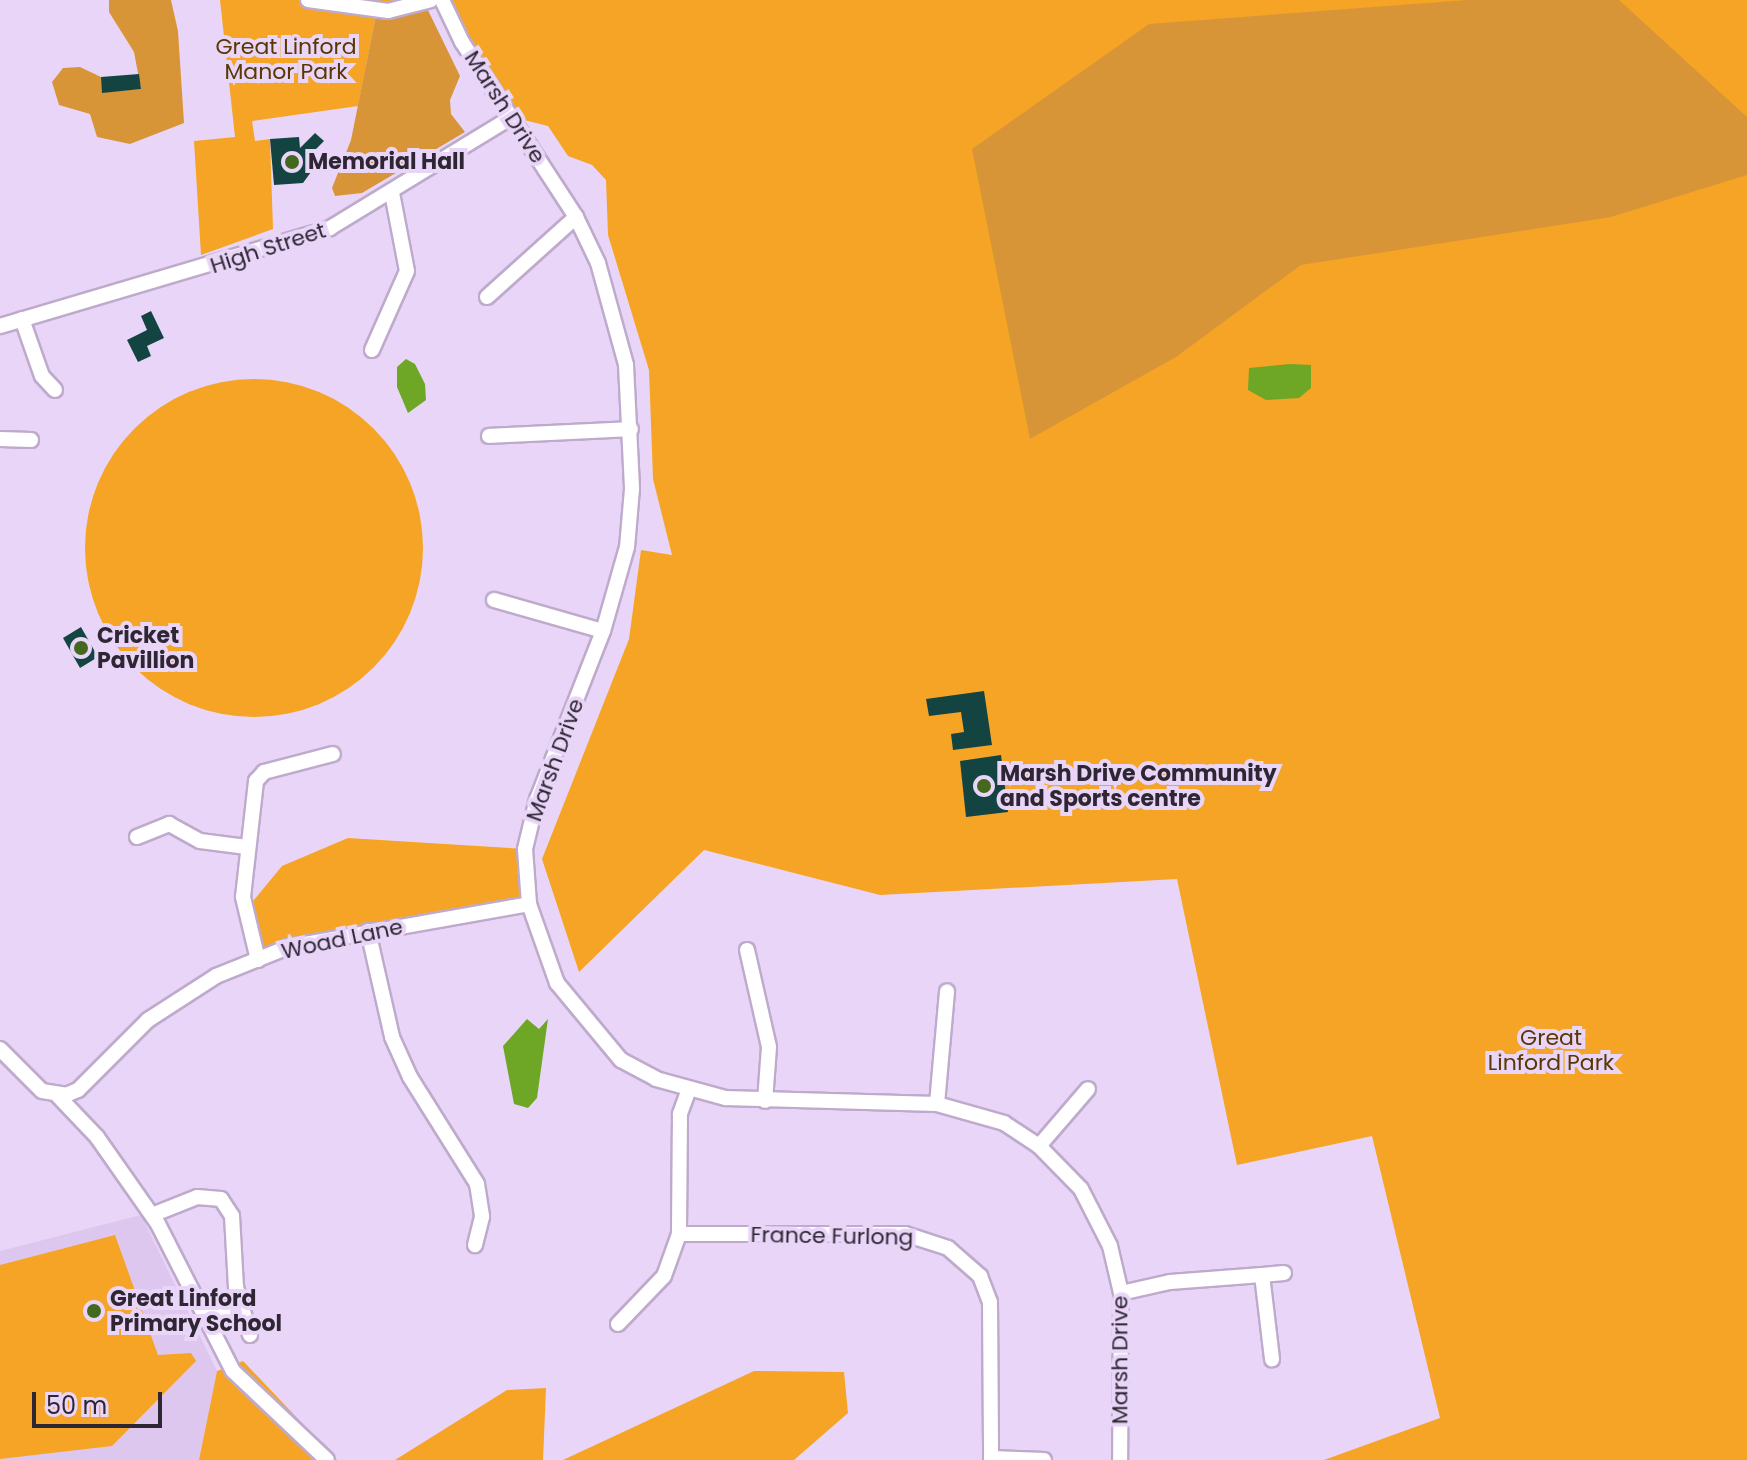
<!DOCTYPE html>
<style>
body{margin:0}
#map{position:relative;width:1747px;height:1460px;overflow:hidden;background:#e9d5f8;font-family:Poppins,sans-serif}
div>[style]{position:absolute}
.built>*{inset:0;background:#dec7ef}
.green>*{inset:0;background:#f6a425}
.round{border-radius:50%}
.forest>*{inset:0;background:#d89538}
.water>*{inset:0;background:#6ea726}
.building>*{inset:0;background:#134442}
.roads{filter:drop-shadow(2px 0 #beabcc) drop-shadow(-2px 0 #beabcc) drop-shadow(0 2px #beabcc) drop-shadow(0 -2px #beabcc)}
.street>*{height:14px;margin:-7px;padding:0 7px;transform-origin:7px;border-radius:7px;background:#fff}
.dots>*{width:22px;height:22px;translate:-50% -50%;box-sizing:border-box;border:4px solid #e9d5f8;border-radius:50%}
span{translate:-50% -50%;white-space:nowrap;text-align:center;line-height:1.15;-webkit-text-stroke:8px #e9d5f8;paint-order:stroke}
.park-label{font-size:22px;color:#593701}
.street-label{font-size:22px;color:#2e2633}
.poi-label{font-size:22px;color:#2e2633;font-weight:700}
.left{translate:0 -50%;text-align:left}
.scale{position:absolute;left:32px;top:1392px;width:130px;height:36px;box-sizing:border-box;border:4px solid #2e2633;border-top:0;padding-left:10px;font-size:24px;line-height:28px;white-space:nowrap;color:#2e2633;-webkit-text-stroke:6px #e9d5f8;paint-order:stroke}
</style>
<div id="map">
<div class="built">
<i style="clip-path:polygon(141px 1215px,217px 1371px,199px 1460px,0 1460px,0 1251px)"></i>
</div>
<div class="green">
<i style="clip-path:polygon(220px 0,431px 0,377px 10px,358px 106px,252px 121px,255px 141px,270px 139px,273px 229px,201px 255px,194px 141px,235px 137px)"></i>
<i style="clip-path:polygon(442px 0,1747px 0,1747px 1460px,1324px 1460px,1440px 1418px,1372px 1136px,1237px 1165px,1177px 879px,880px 895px,704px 850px,579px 972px,542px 859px,629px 639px,641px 550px,672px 555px,653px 479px,649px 370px,608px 235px,606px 180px,592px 165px,568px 156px,548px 126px,512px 117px)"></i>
<i class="round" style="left:85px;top:379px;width:338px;height:338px"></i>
<i style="clip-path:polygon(348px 838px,525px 849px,529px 904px,258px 960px,245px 911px,282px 866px)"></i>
<i style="clip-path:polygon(115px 1235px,158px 1355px,191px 1353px,196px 1361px,112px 1446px,0 1459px,0 1265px)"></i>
<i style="clip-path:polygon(243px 1361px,337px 1460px,199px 1460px,217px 1371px)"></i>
<i style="clip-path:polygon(754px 1371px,844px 1372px,848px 1413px,794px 1460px,563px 1460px)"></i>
<i style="clip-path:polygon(546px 1388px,543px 1460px,395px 1460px,507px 1390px)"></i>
</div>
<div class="forest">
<i style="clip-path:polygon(109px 0,171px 0,178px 31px,184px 123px,130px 144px,97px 137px,90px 114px,59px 105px,52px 82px,63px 68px,80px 67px,101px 77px,103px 92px,141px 89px,134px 52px,109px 12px)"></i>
<i style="clip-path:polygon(1467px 0,1619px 0,1747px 117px,1747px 175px,1611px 217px,1301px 265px,1176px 357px,1030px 439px,972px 149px,1149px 24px)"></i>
<i style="clip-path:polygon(425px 4px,460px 76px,450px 100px,451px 114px,465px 132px,362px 193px,335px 196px,332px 188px,351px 140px,377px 10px)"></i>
</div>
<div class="water">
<i style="clip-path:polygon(406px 359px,415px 364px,425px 384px,426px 400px,408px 413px,397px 387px,397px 367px)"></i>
<i style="clip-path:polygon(1290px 364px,1311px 365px,1311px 388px,1299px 398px,1266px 400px,1248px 390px,1249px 368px)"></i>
<i style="clip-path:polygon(527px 1019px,539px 1029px,548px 1019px,537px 1098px,528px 1108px,514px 1104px,503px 1046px)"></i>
</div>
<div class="building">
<i style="clip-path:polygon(139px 74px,141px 89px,102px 93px,101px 77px)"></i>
<i style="clip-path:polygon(315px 133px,324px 141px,312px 153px,311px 172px,303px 183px,274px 185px,270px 139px,299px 137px,300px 148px)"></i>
<i style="clip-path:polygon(151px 311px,164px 338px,147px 346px,151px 356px,138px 362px,127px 340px,147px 330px,141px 316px)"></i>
<i style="clip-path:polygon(81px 627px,98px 657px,80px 668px,63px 638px)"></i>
<i style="clip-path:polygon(984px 691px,992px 745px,953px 750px,951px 734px,964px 732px,961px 712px,929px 716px,926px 699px)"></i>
<i style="clip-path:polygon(1001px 755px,1008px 812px,966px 817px,960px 761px)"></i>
</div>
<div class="roads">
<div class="street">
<i style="left:308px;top:0;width:81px;rotate:7.8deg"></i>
<i style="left:388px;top:11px;width:44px;rotate:-14.3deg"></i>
<i style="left:442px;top:0;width:47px;rotate:64.5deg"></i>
<i style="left:462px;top:42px;width:209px;rotate:56.9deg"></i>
<i style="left:576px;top:217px;width:51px;rotate:64.4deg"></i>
<i style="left:598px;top:263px;width:106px;rotate:74.6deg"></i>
<i style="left:626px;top:365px;width:124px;rotate:87.2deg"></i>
<i style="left:632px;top:489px;width:58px;rotate:94.9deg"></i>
<i style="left:627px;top:547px;width:87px;rotate:105.9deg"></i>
<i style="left:603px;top:631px;width:180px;rotate:111.4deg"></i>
<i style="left:537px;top:799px;width:51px;rotate:103.5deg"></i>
<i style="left:525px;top:849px;width:55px;rotate:85.8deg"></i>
<i style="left:529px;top:904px;width:84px;rotate:70.5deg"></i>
<i style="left:557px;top:983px;width:100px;rotate:50.3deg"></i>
<i style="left:621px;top:1060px;width:40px;rotate:28deg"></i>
<i style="left:656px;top:1079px;width:72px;rotate:15.4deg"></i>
<i style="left:725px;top:1098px;width:212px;rotate:1.6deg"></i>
<i style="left:937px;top:1104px;width:70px;rotate:15.8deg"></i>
<i style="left:1004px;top:1123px;width:42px;rotate:33.3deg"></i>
<i style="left:1039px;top:1146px;width:60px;rotate:45.7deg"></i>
<i style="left:1081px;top:1189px;width:64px;rotate:63deg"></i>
<i style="left:1110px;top:1246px;width:48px;rotate:76.8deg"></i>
<i style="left:1121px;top:1293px;width:167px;rotate:90.3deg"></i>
<i style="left:487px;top:297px;width:120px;rotate:-42deg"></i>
<i style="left:22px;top:319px;width:60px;rotate:70.7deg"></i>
<i style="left:42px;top:376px;width:19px;rotate:47deg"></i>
<i style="left:0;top:326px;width:344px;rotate:-16.5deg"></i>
<i style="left:330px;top:228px;width:213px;rotate:-31.4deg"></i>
<i style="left:372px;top:350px;width:86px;rotate:-66.1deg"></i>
<i style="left:407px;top:271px;width:79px;rotate:-100.9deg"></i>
<i style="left:489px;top:436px;width:142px;rotate:-2.8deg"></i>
<i style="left:0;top:439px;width:31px;rotate:2deg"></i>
<i style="left:494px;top:600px;width:113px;rotate:15.9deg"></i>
<i style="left:137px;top:837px;width:35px;rotate:-22deg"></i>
<i style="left:169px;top:824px;width:35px;rotate:29deg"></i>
<i style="left:200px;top:841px;width:47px;rotate:7.3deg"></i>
<i style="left:368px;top:931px;width:109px;rotate:77.2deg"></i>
<i style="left:392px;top:1037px;width:44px;rotate:65.8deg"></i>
<i style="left:410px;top:1077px;width:126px;rotate:57.9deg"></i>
<i style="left:477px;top:1184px;width:33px;rotate:81deg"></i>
<i style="left:482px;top:1217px;width:29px;rotate:104deg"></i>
<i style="left:747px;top:950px;width:99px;rotate:77.2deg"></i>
<i style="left:769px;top:1047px;width:54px;rotate:94.2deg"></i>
<i style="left:258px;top:960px;width:65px;rotate:-103.4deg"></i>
<i style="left:243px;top:897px;width:117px;rotate:-83.6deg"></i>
<i style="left:256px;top:781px;width:12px;rotate:-48deg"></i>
<i style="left:264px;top:772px;width:71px;rotate:-14.6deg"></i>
<i style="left:0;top:1049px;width:59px;rotate:45deg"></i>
<i style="left:42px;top:1091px;width:24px;rotate:9deg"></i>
<i style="left:66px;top:1095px;width:13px;rotate:-23deg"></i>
<i style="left:78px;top:1090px;width:99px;rotate:-45deg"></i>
<i style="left:148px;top:1020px;width:81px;rotate:-32.9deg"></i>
<i style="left:216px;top:976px;width:78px;rotate:-21.9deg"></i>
<i style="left:288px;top:947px;width:245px;rotate:-10.1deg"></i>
<i style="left:689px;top:1089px;width:27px;rotate:110deg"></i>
<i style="left:680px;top:1114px;width:120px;rotate:90.5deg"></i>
<i style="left:679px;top:1234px;width:226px"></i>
<i style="left:905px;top:1234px;width:45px;rotate:18deg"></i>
<i style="left:948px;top:1248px;width:43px;rotate:41.2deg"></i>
<i style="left:980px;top:1276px;width:28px;rotate:69deg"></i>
<i style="left:990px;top:1302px;width:156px;rotate:89.6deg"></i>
<i style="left:991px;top:1458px;width:53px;rotate:2.2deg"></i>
<i style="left:58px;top:1096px;width:57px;rotate:46.4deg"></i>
<i style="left:97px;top:1137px;width:106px;rotate:55deg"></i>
<i style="left:158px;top:1224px;width:165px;rotate:63deg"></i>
<i style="left:233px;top:1371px;width:129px;rotate:43.4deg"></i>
<i style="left:937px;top:1104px;width:113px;rotate:-84.9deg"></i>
<i style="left:1039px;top:1146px;width:75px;rotate:-49.3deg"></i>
<i style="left:152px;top:1215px;width:48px;rotate:-21.8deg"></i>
<i style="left:197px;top:1197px;width:24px;rotate:5deg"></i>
<i style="left:221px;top:1199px;width:20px;rotate:57deg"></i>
<i style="left:232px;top:1216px;width:71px;rotate:86.8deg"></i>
<i style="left:236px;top:1287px;width:50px;rotate:73.7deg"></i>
<i style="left:1262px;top:1275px;width:22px;rotate:-5deg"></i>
<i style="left:1121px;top:1293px;width:50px;rotate:-12.7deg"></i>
<i style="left:1170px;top:1282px;width:92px;rotate:-4.4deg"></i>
<i style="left:1262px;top:1275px;width:85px;rotate:83.2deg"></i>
<i style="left:205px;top:1319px;width:38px;rotate:-25deg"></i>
<i style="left:618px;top:1324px;width:66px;rotate:-46.2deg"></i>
<i style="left:664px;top:1276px;width:45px;rotate:-70.3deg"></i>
</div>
</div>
<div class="dots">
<i style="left:292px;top:162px;background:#45681f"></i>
<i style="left:81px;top:648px;background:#45681f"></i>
<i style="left:984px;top:786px;background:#45681f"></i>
<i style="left:94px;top:1311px;background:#45681f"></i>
</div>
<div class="park-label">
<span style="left:286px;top:59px">Great Linford<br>Manor Park</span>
<span style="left:1551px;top:1050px">Great<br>Linford Park</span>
</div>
<div class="street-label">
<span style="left:505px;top:107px;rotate:57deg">Marsh Drive</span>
<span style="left:268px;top:248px;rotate:-18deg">High Street</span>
<span style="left:555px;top:760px;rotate:-70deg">Marsh Drive</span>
<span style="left:342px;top:939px;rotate:-12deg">Woad Lane</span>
<span style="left:832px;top:1236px;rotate:1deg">France Furlong</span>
<span style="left:1120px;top:1360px;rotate:-90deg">Marsh Drive</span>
</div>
<div class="poi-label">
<span class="left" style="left:308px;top:162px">Memorial Hall</span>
<span class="left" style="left:97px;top:648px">Cricket<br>Pavillion</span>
<span class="left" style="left:1000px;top:786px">Marsh Drive Community<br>and Sports centre</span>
<span class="left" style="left:110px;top:1311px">Great Linford<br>Primary School</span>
</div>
<div class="scale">50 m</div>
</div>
